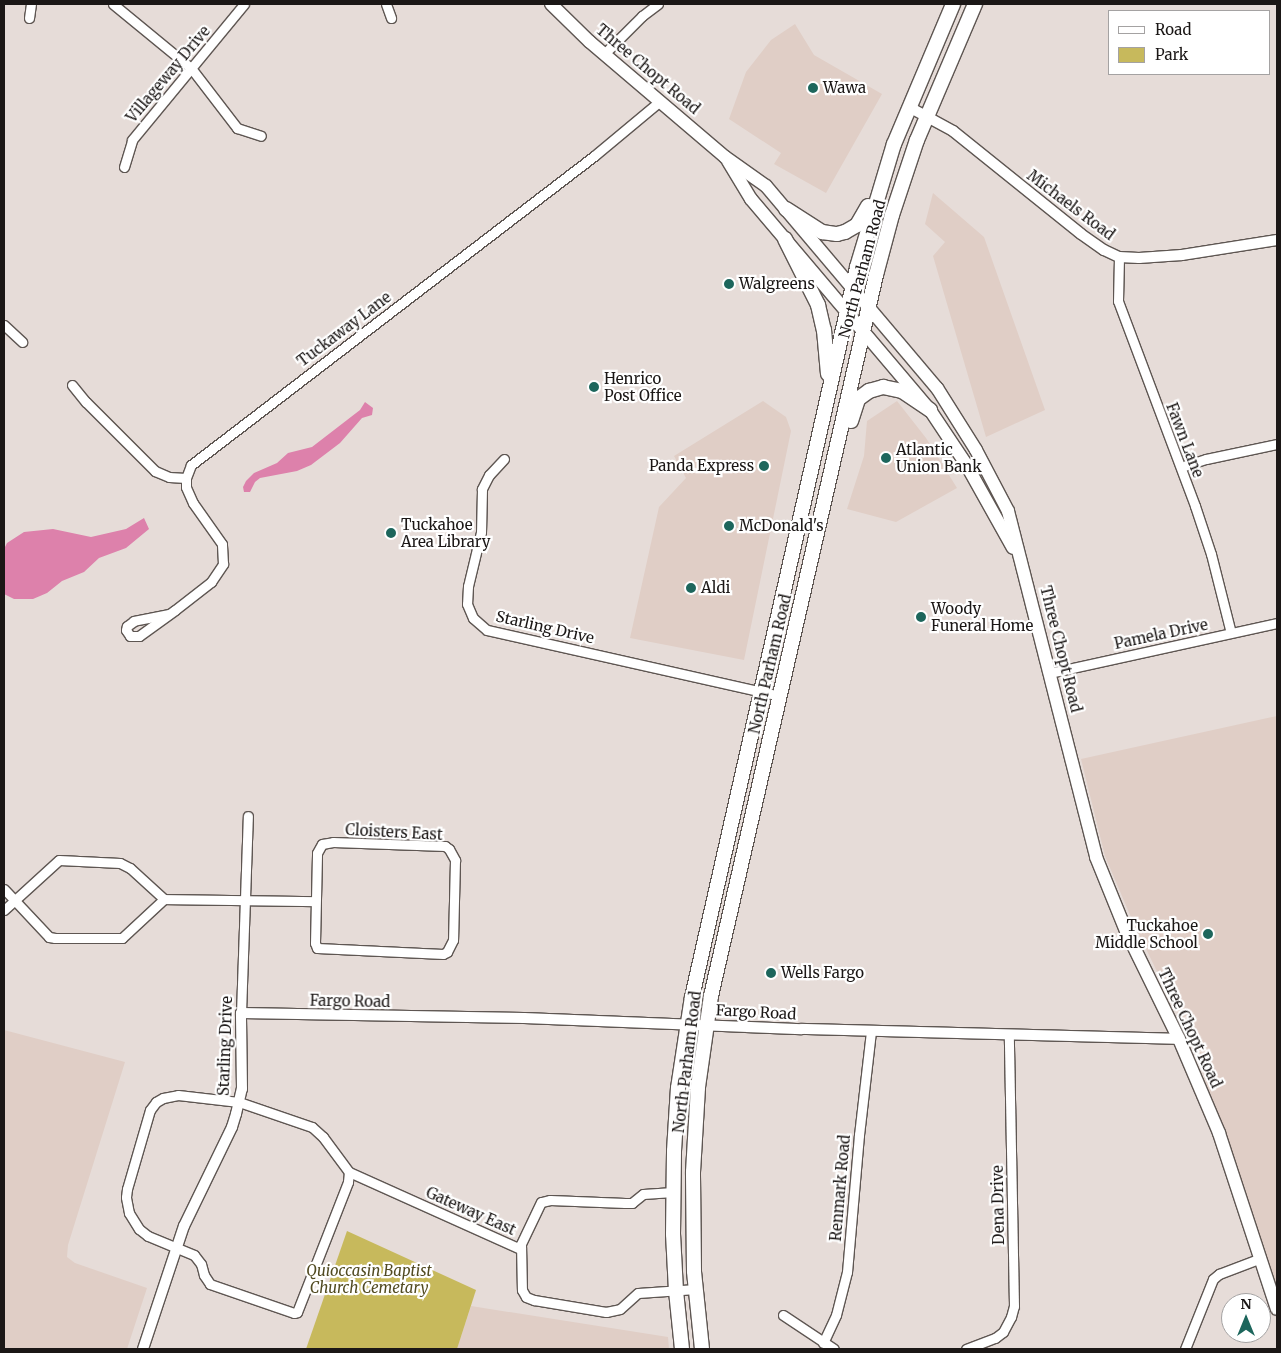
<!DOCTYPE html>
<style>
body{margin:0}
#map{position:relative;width:1281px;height:1353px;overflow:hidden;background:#e6dcd8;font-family:Merriweather,serif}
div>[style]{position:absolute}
.built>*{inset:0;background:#e0cec6}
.green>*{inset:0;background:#c7b95c}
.water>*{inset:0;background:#dd81ab}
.roads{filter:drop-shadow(1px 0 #5e5652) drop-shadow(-1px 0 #5e5652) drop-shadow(0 1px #5e5652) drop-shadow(0 -1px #5e5652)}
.minor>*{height:9px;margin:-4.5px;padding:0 4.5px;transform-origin:4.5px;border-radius:4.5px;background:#fff}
.tertiary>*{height:10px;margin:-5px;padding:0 5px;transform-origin:5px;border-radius:5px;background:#fff}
.secondary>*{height:12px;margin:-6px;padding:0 6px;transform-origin:6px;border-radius:6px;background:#fff}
.trunk>*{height:14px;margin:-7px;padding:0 7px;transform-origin:7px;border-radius:7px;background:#fff}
.dots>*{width:14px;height:14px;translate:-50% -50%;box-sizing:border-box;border:2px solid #fff;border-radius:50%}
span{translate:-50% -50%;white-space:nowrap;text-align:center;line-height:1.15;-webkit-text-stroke:4.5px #fff;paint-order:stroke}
.street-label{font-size:15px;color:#1b1716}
.poi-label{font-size:15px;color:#1b1716}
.left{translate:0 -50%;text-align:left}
.right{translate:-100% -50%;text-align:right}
.park-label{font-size:15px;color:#514a21;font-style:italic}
.frame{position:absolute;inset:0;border:5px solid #1b1716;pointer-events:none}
.legend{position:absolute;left:1108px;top:10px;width:162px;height:65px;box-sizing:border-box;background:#fff;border:1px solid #a4a2a2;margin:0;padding:6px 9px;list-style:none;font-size:15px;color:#1b1716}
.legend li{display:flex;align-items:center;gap:10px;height:25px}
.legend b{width:25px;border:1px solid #a4a2a2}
.north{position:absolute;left:1221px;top:1293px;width:50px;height:50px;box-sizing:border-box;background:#fff;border:1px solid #a4a2a2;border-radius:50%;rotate:0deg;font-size:14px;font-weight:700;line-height:20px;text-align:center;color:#1b1716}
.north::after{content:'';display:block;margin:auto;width:18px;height:22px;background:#1d665c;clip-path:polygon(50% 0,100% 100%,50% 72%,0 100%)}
</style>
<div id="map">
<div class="built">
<i style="clip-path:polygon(795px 24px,814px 55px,882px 94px,826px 193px,774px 164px,781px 153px,729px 119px,746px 72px,771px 40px)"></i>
<i style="clip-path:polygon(933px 193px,984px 237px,1045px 410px,986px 437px,933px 256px,945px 242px,925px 224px)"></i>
<i style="clip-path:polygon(763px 401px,786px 417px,791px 431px,744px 660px,630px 638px,659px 507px,686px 478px,674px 456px)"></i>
<i style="clip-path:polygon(897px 401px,926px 438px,957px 488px,896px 522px,847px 509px,864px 456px,867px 421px)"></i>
<i style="clip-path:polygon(1277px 716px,1277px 1309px,1196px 1052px,1133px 922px,1105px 856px,1081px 759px)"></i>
<i style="clip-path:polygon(4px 1030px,125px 1062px,68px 1245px,67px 1257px,75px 1263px,147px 1288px,127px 1349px,4px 1349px)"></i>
<i style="clip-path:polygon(471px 1306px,668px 1337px,669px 1349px,457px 1349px)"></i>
</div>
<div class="green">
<i style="clip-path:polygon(347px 1231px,476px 1290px,457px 1349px,306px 1349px)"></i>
</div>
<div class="water">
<i style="clip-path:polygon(365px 402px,373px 408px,372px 415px,362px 418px,340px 443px,311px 465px,297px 471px,260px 478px,255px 482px,250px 492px,244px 492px,243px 487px,246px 481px,254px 473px,277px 463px,288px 453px,312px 447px,360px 410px)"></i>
<i style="clip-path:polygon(144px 518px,149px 529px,126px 548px,99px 558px,84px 572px,62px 581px,47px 593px,33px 599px,14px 599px,4px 594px,4px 549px,7px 543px,24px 532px,53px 529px,91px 537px,126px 529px)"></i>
</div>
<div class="roads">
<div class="minor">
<i style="left:113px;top:4px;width:101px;rotate:39.4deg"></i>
<i style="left:191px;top:68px;width:76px;rotate:52.5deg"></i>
<i style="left:237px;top:128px;width:25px;rotate:18deg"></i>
<i style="left:386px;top:4px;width:15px;rotate:70deg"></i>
<i style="left:29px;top:18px;width:14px;rotate:-82deg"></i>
<i style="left:604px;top:54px;width:54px;rotate:-45deg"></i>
<i style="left:642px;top:16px;width:20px;rotate:-37deg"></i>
<i style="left:124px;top:167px;width:28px;rotate:-73deg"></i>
<i style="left:132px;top:140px;width:176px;rotate:-50.5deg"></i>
<i style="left:1119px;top:257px;width:44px;rotate:91.3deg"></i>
<i style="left:1118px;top:301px;width:219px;rotate:69.4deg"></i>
<i style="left:1195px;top:506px;width:51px;rotate:71.6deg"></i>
<i style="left:1211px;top:554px;width:81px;rotate:75.8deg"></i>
<i style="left:4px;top:325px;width:25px;rotate:43deg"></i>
<i style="left:72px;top:385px;width:22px;rotate:51deg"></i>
<i style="left:86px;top:402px;width:98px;rotate:45deg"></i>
<i style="left:155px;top:471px;width:15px;rotate:23deg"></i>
<i style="left:169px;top:477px;width:17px;rotate:3deg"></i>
<i style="left:504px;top:459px;width:22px;rotate:133deg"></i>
<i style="left:489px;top:475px;width:16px;rotate:117deg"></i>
<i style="left:482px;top:489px;width:43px;rotate:91.3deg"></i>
<i style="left:481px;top:532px;width:56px;rotate:103.5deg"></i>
<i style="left:468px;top:586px;width:18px;rotate:93deg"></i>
<i style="left:467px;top:604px;width:15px;rotate:67deg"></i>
<i style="left:473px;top:618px;width:18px;rotate:41deg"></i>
<i style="left:487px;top:630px;width:299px;rotate:12.7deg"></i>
<i style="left:1181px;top:467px;width:26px;rotate:-18deg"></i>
<i style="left:1206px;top:459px;width:73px;rotate:-11.9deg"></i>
<i style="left:169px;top:614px;width:36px;rotate:169deg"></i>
<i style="left:134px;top:621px;width:9px;rotate:144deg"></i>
<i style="left:127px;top:626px;width:4px;rotate:104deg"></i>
<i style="left:126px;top:630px;width:7px;rotate:56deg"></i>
<i style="left:130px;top:636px;width:9px"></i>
<i style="left:139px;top:636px;width:44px;rotate:-35.8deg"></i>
<i style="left:175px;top:610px;width:46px;rotate:-37.9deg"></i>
<i style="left:211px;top:582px;width:22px;rotate:-56deg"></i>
<i style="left:223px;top:564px;width:20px;rotate:-93deg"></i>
<i style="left:222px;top:544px;width:50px;rotate:-125.3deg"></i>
<i style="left:193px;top:503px;width:17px;rotate:-114deg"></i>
<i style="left:186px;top:487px;width:9px;rotate:-90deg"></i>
<i style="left:186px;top:478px;width:14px;rotate:-69deg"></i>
<i style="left:191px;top:465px;width:508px;rotate:-37.48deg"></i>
<i style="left:594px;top:156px;width:86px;rotate:-39.8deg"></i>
<i style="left:1050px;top:673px;width:232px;rotate:-12.4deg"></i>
<i style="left:333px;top:842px;width:112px;rotate:2deg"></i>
<i style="left:445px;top:846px;width:5px;rotate:37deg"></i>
<i style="left:449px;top:849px;width:13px;rotate:61deg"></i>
<i style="left:455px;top:860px;width:80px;rotate:91.4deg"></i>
<i style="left:453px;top:940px;width:13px;rotate:117deg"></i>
<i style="left:447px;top:952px;width:4px;rotate:153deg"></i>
<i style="left:443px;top:954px;width:126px;rotate:-177.3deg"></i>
<i style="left:317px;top:948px;width:5px;rotate:-112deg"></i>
<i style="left:315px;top:943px;width:90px;rotate:-88.7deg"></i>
<i style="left:317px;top:853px;width:10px;rotate:-61deg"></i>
<i style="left:322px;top:844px;width:11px;rotate:-10deg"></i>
<i style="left:4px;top:889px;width:66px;rotate:46.8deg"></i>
<i style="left:49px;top:937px;width:6px;rotate:9deg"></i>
<i style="left:55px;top:938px;width:67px"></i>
<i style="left:122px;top:938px;width:57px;rotate:-42.9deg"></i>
<i style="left:4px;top:910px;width:74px;rotate:-42.3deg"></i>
<i style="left:59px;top:860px;width:61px;rotate:2.8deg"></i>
<i style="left:120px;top:863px;width:11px;rotate:27deg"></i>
<i style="left:130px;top:868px;width:46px;rotate:42.4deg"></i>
<i style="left:164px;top:899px;width:151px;rotate:0.8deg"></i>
<i style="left:241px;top:1013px;width:197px;rotate:-88deg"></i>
<i style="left:178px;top:1095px;width:61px;rotate:6.5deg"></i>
<i style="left:239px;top:1102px;width:77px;rotate:18.9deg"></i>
<i style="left:312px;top:1127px;width:15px;rotate:42deg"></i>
<i style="left:323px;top:1137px;width:44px;rotate:53.4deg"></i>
<i style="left:349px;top:1172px;width:10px;rotate:96deg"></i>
<i style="left:348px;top:1182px;width:140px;rotate:111.4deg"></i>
<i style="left:297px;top:1312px;width:3px;rotate:162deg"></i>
<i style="left:294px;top:1313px;width:89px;rotate:-161deg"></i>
<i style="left:210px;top:1284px;width:11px;rotate:-124deg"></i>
<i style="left:204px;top:1275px;width:11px;rotate:-105deg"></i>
<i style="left:201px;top:1264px;width:11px;rotate:-128deg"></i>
<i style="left:194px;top:1255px;width:50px;rotate:-157.6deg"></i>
<i style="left:148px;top:1236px;width:11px;rotate:-142deg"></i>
<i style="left:139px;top:1229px;width:19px;rotate:-122deg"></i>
<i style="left:129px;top:1213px;width:16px;rotate:-101deg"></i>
<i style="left:126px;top:1197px;width:8px;rotate:-83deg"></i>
<i style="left:127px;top:1189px;width:82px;rotate:-73.8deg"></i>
<i style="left:150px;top:1110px;width:10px;rotate:-53deg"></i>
<i style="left:156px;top:1102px;width:8px;rotate:-30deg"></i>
<i style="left:163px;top:1098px;width:15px;rotate:-11deg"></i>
<i style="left:349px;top:1172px;width:188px;rotate:24.2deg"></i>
<i style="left:673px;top:1192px;width:30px;rotate:176deg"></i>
<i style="left:643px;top:1194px;width:14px;rotate:141deg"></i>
<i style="left:632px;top:1203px;width:7px;rotate:180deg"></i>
<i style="left:625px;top:1203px;width:75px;rotate:-177.7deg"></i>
<i style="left:550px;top:1200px;width:9px;rotate:167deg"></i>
<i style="left:541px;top:1202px;width:47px;rotate:115.5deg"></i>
<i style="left:521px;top:1244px;width:46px;rotate:88.8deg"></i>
<i style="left:522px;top:1290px;width:8px;rotate:60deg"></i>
<i style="left:526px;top:1297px;width:9px;rotate:21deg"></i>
<i style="left:534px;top:1300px;width:73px;rotate:9.5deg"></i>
<i style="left:606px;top:1312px;width:14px;rotate:-12deg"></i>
<i style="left:620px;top:1309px;width:24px;rotate:-42deg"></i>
<i style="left:638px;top:1293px;width:58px;rotate:-3.9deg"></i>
<i style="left:783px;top:1315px;width:61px;rotate:33.7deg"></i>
<i style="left:823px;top:1343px;width:31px;rotate:-65deg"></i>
<i style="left:836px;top:1315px;width:44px;rotate:-75.7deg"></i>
<i style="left:847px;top:1272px;width:138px;rotate:-85deg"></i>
<i style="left:859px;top:1135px;width:105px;rotate:-83.4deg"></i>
<i style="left:966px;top:1349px;width:31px;rotate:-21deg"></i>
<i style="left:995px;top:1338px;width:10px;rotate:-37deg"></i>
<i style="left:1003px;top:1332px;width:17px;rotate:-62deg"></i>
<i style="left:1011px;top:1317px;width:11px;rotate:-75deg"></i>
<i style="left:1014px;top:1306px;width:272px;rotate:-91.1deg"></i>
<i style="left:1185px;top:1349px;width:75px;rotate:-68.2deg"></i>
<i style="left:1213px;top:1279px;width:8px;rotate:-40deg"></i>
<i style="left:1219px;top:1274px;width:45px;rotate:-20.9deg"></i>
</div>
<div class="tertiary">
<i style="left:909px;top:107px;width:50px;rotate:28.6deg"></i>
<i style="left:953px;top:131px;width:164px;rotate:38.8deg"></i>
<i style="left:1081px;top:234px;width:28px;rotate:35deg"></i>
<i style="left:1104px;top:250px;width:17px;rotate:25deg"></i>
<i style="left:1119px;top:257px;width:20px;rotate:3deg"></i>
<i style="left:1139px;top:258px;width:43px;rotate:-4deg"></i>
<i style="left:1182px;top:255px;width:96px;rotate:-9deg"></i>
<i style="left:143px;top:1349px;width:130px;rotate:-71.6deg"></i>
<i style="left:184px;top:1226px;width:110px;rotate:-64.1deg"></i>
<i style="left:232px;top:1127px;width:14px;rotate:-73deg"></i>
<i style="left:236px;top:1114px;width:26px;rotate:-77deg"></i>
<i style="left:242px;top:1089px;width:76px;rotate:-90.8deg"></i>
<i style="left:241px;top:1013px;width:283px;rotate:1deg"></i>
<i style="left:524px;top:1018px;width:278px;rotate:2.3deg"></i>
<i style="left:802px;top:1029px;width:377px;rotate:1.5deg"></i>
</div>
<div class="secondary">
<i style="left:551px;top:4px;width:54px;rotate:44.3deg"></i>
<i style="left:590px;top:42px;width:177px;rotate:40.4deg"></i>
<i style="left:725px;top:157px;width:50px;rotate:35.3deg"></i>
<i style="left:766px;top:186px;width:265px;rotate:49.8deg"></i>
<i style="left:937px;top:388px;width:73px;rotate:57.8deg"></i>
<i style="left:976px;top:450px;width:69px;rotate:62.3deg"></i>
<i style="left:1008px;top:511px;width:357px;rotate:75.7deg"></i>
<i style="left:1096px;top:857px;width:80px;rotate:67.9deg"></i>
<i style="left:1126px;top:931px;width:120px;rotate:63.9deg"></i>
<i style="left:1179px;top:1039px;width:102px;rotate:66.9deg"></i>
<i style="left:1219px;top:1133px;width:185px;rotate:71.8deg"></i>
<i style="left:728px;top:161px;width:44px;rotate:58.8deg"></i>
<i style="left:751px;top:199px;width:277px;rotate:49.7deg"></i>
<i style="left:930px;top:410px;width:65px;rotate:56.3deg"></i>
<i style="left:966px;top:464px;width:96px;rotate:60.8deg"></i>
</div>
<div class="trunk">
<i style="left:786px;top:209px;width:43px;rotate:32.6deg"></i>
<i style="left:822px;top:232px;width:15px;rotate:8deg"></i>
<i style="left:837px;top:234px;width:8px;rotate:-14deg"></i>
<i style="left:845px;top:232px;width:14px;rotate:-30deg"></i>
<i style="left:857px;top:225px;width:22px;rotate:-60deg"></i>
<i style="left:785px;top:239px;width:74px;rotate:63.4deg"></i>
<i style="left:818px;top:305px;width:26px;rotate:77deg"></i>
<i style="left:824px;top:330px;width:44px;rotate:84.8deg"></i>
<i style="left:851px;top:421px;width:23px;rotate:-72deg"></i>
<i style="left:858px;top:399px;width:14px;rotate:-36deg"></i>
<i style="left:869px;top:391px;width:15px;rotate:-16deg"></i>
<i style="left:883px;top:387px;width:19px;rotate:12deg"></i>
<i style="left:902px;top:391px;width:34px;rotate:34deg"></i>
<i style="left:682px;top:1349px;width:58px;rotate:-95.9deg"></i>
<i style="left:676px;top:1291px;width:57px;rotate:-93deg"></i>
<i style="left:673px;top:1234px;width:83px;rotate:-89.3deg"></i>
<i style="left:674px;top:1151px;width:63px;rotate:-86.4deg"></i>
<i style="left:678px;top:1088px;width:92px;rotate:-81.3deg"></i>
<i style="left:692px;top:997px;width:748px;rotate:-77.26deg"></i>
<i style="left:857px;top:267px;width:128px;rotate:-73.3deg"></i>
<i style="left:894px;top:144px;width:152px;rotate:-67.1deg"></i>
<i style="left:702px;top:1349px;width:78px;rotate:-95.9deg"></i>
<i style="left:694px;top:1271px;width:99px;rotate:-90.6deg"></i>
<i style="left:693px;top:1172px;width:85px;rotate:-86.6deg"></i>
<i style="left:698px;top:1087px;width:92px;rotate:-81.9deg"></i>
<i style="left:711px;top:996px;width:740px;rotate:-77.11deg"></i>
<i style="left:876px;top:275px;width:62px;rotate:-75.1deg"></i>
<i style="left:892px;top:215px;width:79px;rotate:-71.6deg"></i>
<i style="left:917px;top:140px;width:148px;rotate:-66.9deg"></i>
</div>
</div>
<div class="dots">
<i style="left:813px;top:88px;background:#1d665c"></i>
<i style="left:729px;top:284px;background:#1d665c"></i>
<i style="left:594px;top:387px;background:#1d665c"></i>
<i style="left:886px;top:458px;background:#1d665c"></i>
<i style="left:764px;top:466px;background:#1d665c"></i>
<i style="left:729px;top:526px;background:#1d665c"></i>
<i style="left:391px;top:533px;background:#1d665c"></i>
<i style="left:691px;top:588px;background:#1d665c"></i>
<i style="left:921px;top:617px;background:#1d665c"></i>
<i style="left:1208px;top:934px;background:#1d665c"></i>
<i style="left:771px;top:973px;background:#1d665c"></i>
</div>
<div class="street-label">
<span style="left:648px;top:69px;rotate:40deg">Three Chopt Road</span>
<span style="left:168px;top:74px;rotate:-50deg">Villageway Drive</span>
<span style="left:1071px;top:205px;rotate:37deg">Michaels Road</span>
<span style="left:862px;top:269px;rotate:-75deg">North Parham Road</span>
<span style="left:344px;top:329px;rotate:-37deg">Tuckaway Lane</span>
<span style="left:1185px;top:440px;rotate:69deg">Fawn Lane</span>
<span style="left:545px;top:627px;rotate:13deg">Starling Drive</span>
<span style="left:1161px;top:634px;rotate:-12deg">Pamela Drive</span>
<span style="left:1061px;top:649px;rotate:76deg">Three Chopt Road</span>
<span style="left:770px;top:664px;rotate:-77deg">North Parham Road</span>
<span style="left:394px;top:832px;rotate:3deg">Cloisters East</span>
<span style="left:350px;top:1001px;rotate:1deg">Fargo Road</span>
<span style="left:756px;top:1012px;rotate:3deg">Fargo Road</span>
<span style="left:1190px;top:1028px;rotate:65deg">Three Chopt Road</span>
<span style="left:225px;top:1046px;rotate:-88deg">Starling Drive</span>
<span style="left:687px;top:1062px;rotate:-83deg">North Parham Road</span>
<span style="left:840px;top:1188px;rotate:-85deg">Renmark Road</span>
<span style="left:998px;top:1205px;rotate:-91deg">Dena Drive</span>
<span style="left:471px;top:1211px;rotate:24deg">Gateway East</span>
</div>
<div class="poi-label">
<span class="left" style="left:823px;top:88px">Wawa</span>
<span class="left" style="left:739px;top:284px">Walgreens</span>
<span class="left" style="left:604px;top:387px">Henrico<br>Post Office</span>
<span class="left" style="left:896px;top:458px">Atlantic<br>Union Bank</span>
<span class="right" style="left:754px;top:466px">Panda Express</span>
<span class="left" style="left:401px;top:533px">Tuckahoe<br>Area Library</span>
<span class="left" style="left:739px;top:526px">McDonald's</span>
<span class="left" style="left:701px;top:588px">Aldi</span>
<span class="left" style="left:931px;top:617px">Woody<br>Funeral Home</span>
<span class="right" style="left:1198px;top:934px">Tuckahoe<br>Middle School</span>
<span class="left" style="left:781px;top:973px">Wells Fargo</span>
</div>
<div class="park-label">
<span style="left:369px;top:1279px">Quioccasin Baptist<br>Church Cemetary</span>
</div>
<div class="frame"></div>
<ul class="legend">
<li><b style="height:6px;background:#fff"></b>Road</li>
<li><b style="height:14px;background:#c7b95c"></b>Park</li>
</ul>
<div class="north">N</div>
</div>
